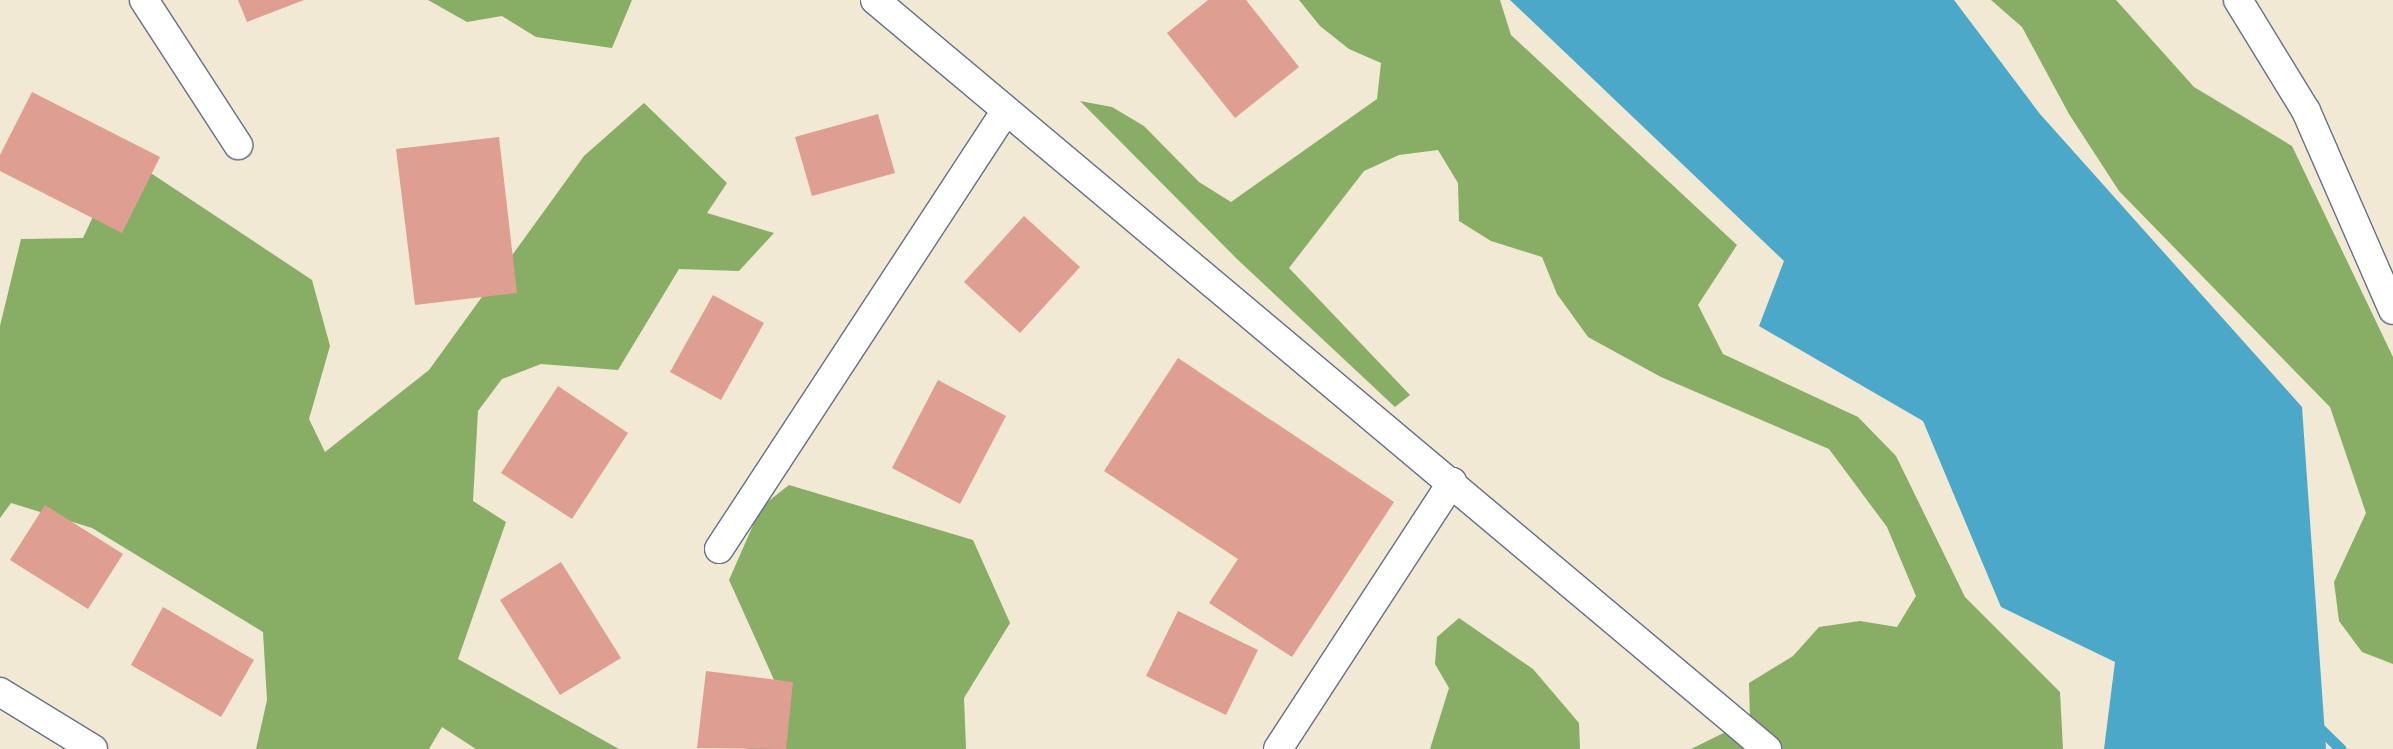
<!DOCTYPE html>
<style>
body{margin:0}
#map{position:relative;width:2393px;height:749px;overflow:hidden;background:#f1e9d3;font-family:Pangolin,sans-serif}
div>[style]{position:absolute}
.forest>*{inset:0;background:#87ae64}
.water>*{inset:0;background:#4ba8c9}
.stream>*{height:11px;margin:-5.5px;padding:0 5.5px;transform-origin:5.5px;border-radius:5.5px;background:#4ba8c9}
.building>*{inset:0;background:#de9e91}
.roads{filter:drop-shadow(1px 0 #667087) drop-shadow(-1px 0 #667087) drop-shadow(0 1px #667087) drop-shadow(0 -1px #667087)}
.street>*{height:28px;margin:-14px;padding:0 14px;transform-origin:14px;border-radius:14px;background:#fff}
span{translate:-50% -50%;white-space:nowrap;text-align:center;line-height:1.15;-webkit-text-stroke:5px #f6f6f2;paint-order:stroke}
</style>
<div id="map">
<div class="forest">
<i style="clip-path:polygon(428px 0,632px 0,612px 48px,536px 37px,502px 16px,467px 22px)"></i>
<i style="clip-path:polygon(1299px 0,1500px 0,1511px 35px,1737px 245px,1698px 305px,1723px 354px,1858px 417px,1896px 456px,1965px 597px,2060px 692px,2063px 749px,1691px 749px,1750px 720px,1749px 683px,1793px 656px,1819px 627px,1860px 621px,1897px 627px,1916px 596px,1887px 527px,1829px 449px,1661px 377px,1588px 337px,1557px 294px,1542px 257px,1491px 241px,1459px 221px,1458px 183px,1438px 150px,1399px 155px,1364px 171px,1289px 268px,1410px 395px,1395px 407px,1237px 259px,1080px 101px,1112px 107px,1144px 126px,1199px 182px,1231px 202px,1377px 99px,1381px 63px,1349px 49px,1320px 26px)"></i>
<i style="clip-path:polygon(1991px 0,2116px 0,2194px 87px,2292px 146px,2393px 357px,2393px 664px,2362px 652px,2339px 621px,2334px 582px,2366px 513px,2330px 407px,2119px 191px,2069px 114px,2022px 27px)"></i>
<i style="clip-path:polygon(644px 103px,727px 183px,707px 213px,774px 233px,739px 271px,679px 269px,618px 370px,541px 364px,502px 379px,478px 411px,473px 501px,506px 522px,458px 659px,619px 749px,476px 749px,442px 727px,429px 749px,256px 749px,267px 700px,263px 632px,92px 528px,11px 503px,0 518px,0 326px,21px 239px,83px 238px,122px 154px,312px 280px,330px 346px,309px 419px,325px 452px,429px 370px,584px 156px)"></i>
<i style="clip-path:polygon(789px 485px,973px 540px,1010px 623px,964px 698px,966px 749px,747px 749px,775px 682px,729px 580px,761px 507px)"></i>
<i style="clip-path:polygon(1459px 618px,1533px 669px,1579px 723px,1580px 749px,1430px 749px,1449px 688px,1435px 664px,1437px 637px)"></i>
</div>
<div class="water">
<i style="clip-path:polygon(1510px 0,1954px 0,2040px 114px,2302px 407px,2326px 749px,2104px 749px,2115px 662px,2001px 607px,1923px 421px,1759px 326px,1784px 261px)"></i>
</div>
<div class="stream">
<i style="left:2319px;top:728px;width:30px;rotate:44deg"></i>
</div>
<div class="building">
<i style="clip-path:polygon(238px 0,304px 0,247px 22px)"></i>
<i style="clip-path:polygon(1208px 0,1246px 0,1299px 67px,1235px 118px,1167px 33px)"></i>
<i style="clip-path:polygon(32px 92px,160px 157px,122px 233px,0 171px,0 155px)"></i>
<i style="clip-path:polygon(878px 114px,895px 173px,812px 196px,795px 137px)"></i>
<i style="clip-path:polygon(499px 137px,517px 293px,415px 305px,396px 149px)"></i>
<i style="clip-path:polygon(1024px 216px,1080px 267px,1020px 333px,964px 282px)"></i>
<i style="clip-path:polygon(713px 295px,764px 323px,721px 400px,670px 372px)"></i>
<i style="clip-path:polygon(1178px 358px,1394px 502px,1292px 657px,1209px 603px,1238px 559px,1104px 471px)"></i>
<i style="clip-path:polygon(938px 380px,1006px 416px,960px 504px,892px 468px)"></i>
<i style="clip-path:polygon(558px 386px,628px 433px,572px 519px,501px 473px)"></i>
<i style="clip-path:polygon(45px 505px,123px 554px,88px 609px,10px 560px)"></i>
<i style="clip-path:polygon(561px 562px,621px 658px,560px 695px,500px 600px)"></i>
<i style="clip-path:polygon(163px 607px,254px 660px,221px 717px,131px 665px)"></i>
<i style="clip-path:polygon(1178px 611px,1258px 650px,1226px 715px,1146px 676px)"></i>
<i style="clip-path:polygon(706px 671px,793px 682px,786px 749px,697px 748px)"></i>
</div>
<div class="roads">
<div class="street">
<i style="left:144px;top:0;width:173px;rotate:57deg"></i>
<i style="left:875px;top:0;width:1165px;rotate:40.02deg"></i>
<i style="left:2238px;top:0;width:130px;rotate:58.5deg"></i>
<i style="left:2306px;top:111px;width:217px;rotate:66.4deg"></i>
<i style="left:719px;top:549px;width:522px;rotate:-56.8deg"></i>
<i style="left:0;top:692px;width:109px;rotate:31.5deg"></i>
<i style="left:1278px;top:749px;width:319px;rotate:-56.9deg"></i>
</div>
</div>
</div>
